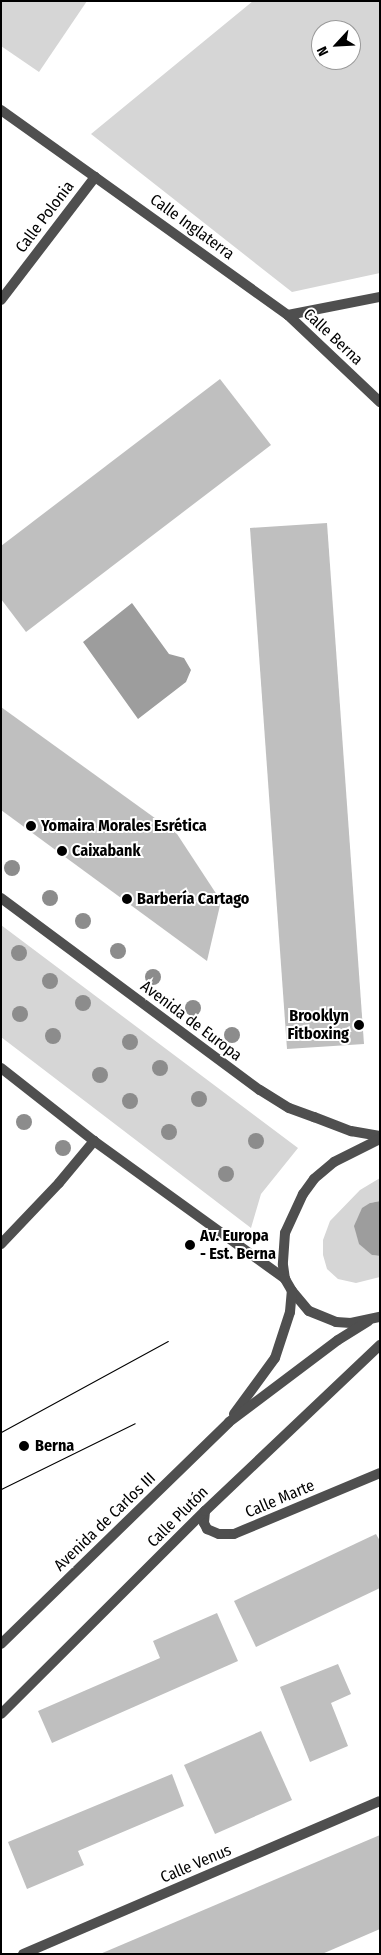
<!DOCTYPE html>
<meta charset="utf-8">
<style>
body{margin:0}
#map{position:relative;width:381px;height:1955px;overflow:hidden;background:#fff;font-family:"Fira Sans Condensed",sans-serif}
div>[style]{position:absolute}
.green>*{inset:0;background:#d6d6d6}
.water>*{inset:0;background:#9d9d9d}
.building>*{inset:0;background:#bfbfbf}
.pedestrian>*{height:10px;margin:-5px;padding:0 5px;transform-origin:5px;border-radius:5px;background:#4f4f4f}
.minor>*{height:10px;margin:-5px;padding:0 5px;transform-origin:5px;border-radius:5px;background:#4f4f4f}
.tertiary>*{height:10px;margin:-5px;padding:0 5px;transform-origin:5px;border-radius:5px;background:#4f4f4f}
.tram>*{height:1px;margin:-0.5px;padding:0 0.5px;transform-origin:0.5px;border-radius:0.5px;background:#000}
.trees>*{width:16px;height:16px;margin:-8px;border-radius:50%;background:#8c8c8c}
.dots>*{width:14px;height:14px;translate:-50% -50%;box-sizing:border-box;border:2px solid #fff;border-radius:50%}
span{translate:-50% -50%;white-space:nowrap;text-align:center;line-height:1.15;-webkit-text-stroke:4px #fff;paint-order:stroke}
.street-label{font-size:16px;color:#000}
.poi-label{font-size:16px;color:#000;font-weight:700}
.left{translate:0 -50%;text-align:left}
.right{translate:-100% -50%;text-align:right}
.frame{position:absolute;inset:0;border:2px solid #000;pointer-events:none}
.north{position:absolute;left:311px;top:20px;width:50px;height:50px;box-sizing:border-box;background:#fff;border:1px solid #999;border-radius:50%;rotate:245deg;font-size:14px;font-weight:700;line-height:20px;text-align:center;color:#000}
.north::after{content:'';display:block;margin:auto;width:18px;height:22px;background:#000;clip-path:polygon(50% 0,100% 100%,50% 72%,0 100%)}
</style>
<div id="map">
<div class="green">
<i style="clip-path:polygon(1px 1px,87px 1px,39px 72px,1px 46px)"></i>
<i style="clip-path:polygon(evenodd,253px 1px,380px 1px,380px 273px,292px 292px,91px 134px,253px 1px,321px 30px,351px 30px,351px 60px,321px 60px,321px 30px)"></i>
<i style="clip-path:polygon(1px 925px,298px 1148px,261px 1194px,251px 1228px,1px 1037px)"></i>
<i style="clip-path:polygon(380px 1178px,380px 1201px,370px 1203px,372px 1255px,380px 1256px,380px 1277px,356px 1283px,338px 1279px,327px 1269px,323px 1255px,323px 1240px,330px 1221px,360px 1190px)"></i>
</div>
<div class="water">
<i style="clip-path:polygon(132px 603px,169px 654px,184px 658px,191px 670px,186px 682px,138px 719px,83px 642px)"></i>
<i style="clip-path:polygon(380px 1201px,380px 1256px,372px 1255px,359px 1244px,354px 1226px,362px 1208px,370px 1203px)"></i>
</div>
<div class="building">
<i style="clip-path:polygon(220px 379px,271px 445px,26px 632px,1px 599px,1px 546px)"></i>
<i style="clip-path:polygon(327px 523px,364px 1044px,287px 1049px,250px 528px)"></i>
<i style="clip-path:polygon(1px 707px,177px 834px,221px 901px,207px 961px,1px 810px)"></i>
<i style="clip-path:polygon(376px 1534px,380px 1541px,380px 1588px,256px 1647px,234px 1601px)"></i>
<i style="clip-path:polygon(217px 1613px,238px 1661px,52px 1743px,38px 1711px,160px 1658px,153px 1641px)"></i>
<i style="clip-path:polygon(338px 1664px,351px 1694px,331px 1703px,348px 1746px,310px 1762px,280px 1687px)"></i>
<i style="clip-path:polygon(261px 1731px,292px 1800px,215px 1834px,184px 1765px)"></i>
<i style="clip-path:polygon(172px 1774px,184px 1806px,78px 1851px,84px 1865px,27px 1889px,8px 1842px)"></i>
<i style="clip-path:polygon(380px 1835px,380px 1929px,322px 1954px,100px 1954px)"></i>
</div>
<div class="pedestrian">
<i style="left:1px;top:110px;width:115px;rotate:35.5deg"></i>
<i style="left:288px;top:315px;width:127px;rotate:43.4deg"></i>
</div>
<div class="minor">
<i style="left:1px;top:300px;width:155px;rotate:-52.6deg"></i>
<i style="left:95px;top:177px;width:237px;rotate:35.6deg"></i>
<i style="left:288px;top:315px;width:94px;rotate:-11.1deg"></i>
<i style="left:1px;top:1244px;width:84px;rotate:-46.4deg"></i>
<i style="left:59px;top:1183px;width:55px;rotate:-50.2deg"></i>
<i style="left:205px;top:1511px;width:12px;rotate:95deg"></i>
<i style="left:204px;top:1523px;width:7px;rotate:63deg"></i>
<i style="left:207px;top:1529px;width:13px;rotate:23deg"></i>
<i style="left:219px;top:1534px;width:15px"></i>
<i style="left:234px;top:1534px;width:158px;rotate:-22.7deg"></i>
<i style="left:1px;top:1714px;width:288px;rotate:-44.9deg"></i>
<i style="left:205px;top:1511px;width:241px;rotate:-43.5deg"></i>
<i style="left:23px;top:1954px;width:388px;rotate:-23.2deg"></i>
</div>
<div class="tertiary">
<i style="left:1px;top:898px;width:322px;rotate:36.6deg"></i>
<i style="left:260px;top:1090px;width:34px;rotate:32deg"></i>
<i style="left:289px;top:1108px;width:27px;rotate:20deg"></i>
<i style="left:314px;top:1117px;width:40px;rotate:21deg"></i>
<i style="left:351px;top:1131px;width:29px;rotate:10deg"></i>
<i style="left:1px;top:1068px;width:118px;rotate:38.1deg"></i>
<i style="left:94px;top:1141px;width:236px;rotate:35.8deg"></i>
<i style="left:380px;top:1139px;width:51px;rotate:153.4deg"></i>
<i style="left:334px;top:1162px;width:26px;rotate:140deg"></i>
<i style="left:314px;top:1179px;width:19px;rotate:126deg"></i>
<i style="left:303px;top:1194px;width:43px;rotate:114.8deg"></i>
<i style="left:285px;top:1233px;width:32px;rotate:94deg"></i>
<i style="left:283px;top:1265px;width:14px;rotate:82deg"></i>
<i style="left:285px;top:1279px;width:14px;rotate:60deg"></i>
<i style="left:292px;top:1291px;width:26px;rotate:50deg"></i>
<i style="left:309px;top:1311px;width:29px;rotate:22deg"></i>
<i style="left:336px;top:1322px;width:15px;rotate:4deg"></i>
<i style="left:351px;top:1323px;width:30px;rotate:-12deg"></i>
<i style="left:234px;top:1414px;width:69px;rotate:-53.8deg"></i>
<i style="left:275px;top:1358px;width:48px;rotate:-71.9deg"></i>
<i style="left:290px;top:1312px;width:21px;rotate:-85deg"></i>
<i style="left:1px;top:1644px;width:318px;rotate:-44.2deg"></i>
<i style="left:229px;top:1422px;width:136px;rotate:-37deg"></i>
<i style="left:338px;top:1340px;width:36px;rotate:-32deg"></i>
</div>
<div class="tram">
<i style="left:1px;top:1432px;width:190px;rotate:-28.6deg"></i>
<i style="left:1px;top:1489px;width:149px;rotate:-26.2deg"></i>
</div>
<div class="trees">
<i style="left:12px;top:868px"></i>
<i style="left:50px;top:898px"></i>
<i style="left:83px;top:921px"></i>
<i style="left:118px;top:951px"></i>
<i style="left:19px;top:953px"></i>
<i style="left:153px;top:977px"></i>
<i style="left:50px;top:981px"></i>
<i style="left:83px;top:1003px"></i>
<i style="left:193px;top:1008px"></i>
<i style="left:20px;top:1014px"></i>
<i style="left:232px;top:1035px"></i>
<i style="left:53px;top:1036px"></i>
<i style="left:130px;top:1042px"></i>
<i style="left:160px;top:1068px"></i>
<i style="left:100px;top:1075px"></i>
<i style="left:199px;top:1099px"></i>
<i style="left:130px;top:1101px"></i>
<i style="left:24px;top:1122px"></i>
<i style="left:169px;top:1132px"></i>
<i style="left:256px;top:1141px"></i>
<i style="left:63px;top:1148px"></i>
<i style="left:226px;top:1174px"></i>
</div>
<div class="dots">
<i style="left:31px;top:826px;background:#000"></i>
<i style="left:62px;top:851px;background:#000"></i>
<i style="left:127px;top:899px;background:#000"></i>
<i style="left:359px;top:1025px;background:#000"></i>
<i style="left:190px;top:1245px;background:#000"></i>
<i style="left:24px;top:1446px;background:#000"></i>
</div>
<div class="street-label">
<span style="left:45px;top:217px;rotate:-53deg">Calle Polonia</span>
<span style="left:192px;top:227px;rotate:36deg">Calle Inglaterra</span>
<span style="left:333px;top:337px;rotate:43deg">Calle Berna</span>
<span style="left:191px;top:1021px;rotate:37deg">Avenida de Europa</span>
<span style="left:280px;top:1499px;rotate:-23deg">Calle Marte</span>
<span style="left:178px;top:1517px;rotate:-45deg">Calle Plutón</span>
<span style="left:105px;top:1522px;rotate:-44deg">Avenida de Carlos III</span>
<span style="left:196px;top:1864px;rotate:-23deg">Calle Venus</span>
</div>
<div class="poi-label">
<span class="left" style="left:41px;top:826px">Yomaira Morales Esrética</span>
<span class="left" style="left:72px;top:851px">Caixabank</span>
<span class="left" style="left:137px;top:899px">Barbería Cartago</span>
<span class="right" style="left:349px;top:1025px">Brooklyn<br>Fitboxing</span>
<span class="left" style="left:200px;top:1245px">Av. Europa<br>- Est. Berna</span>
<span class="left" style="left:35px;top:1446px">Berna</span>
</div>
<div class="frame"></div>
<div class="north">N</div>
</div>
